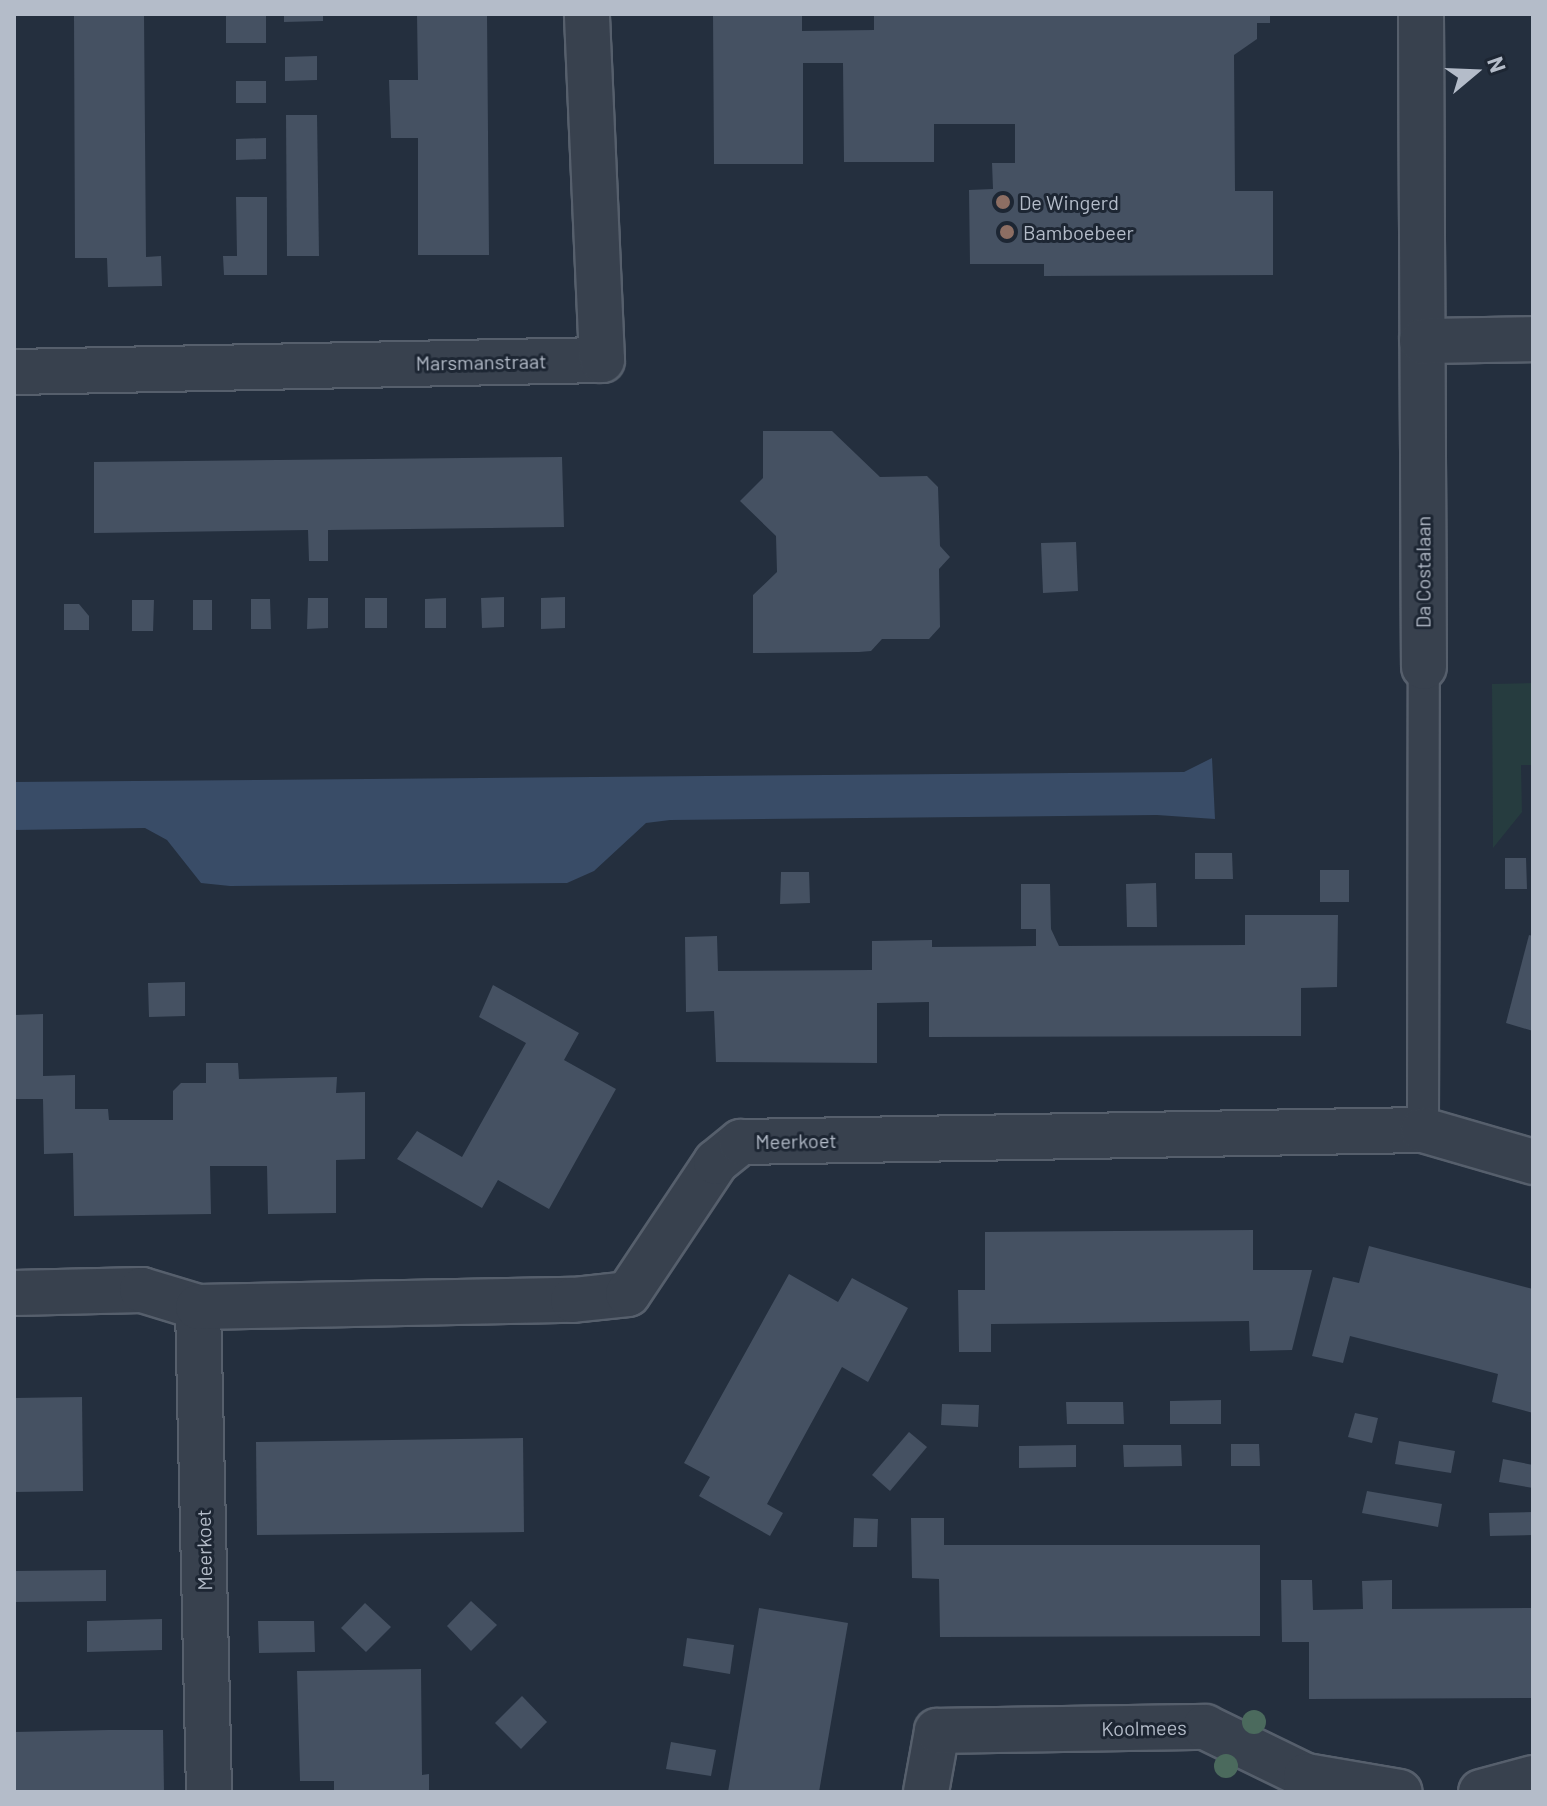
<!DOCTYPE html>
<style>
body{margin:0}
#map{position:relative;width:1547px;height:1806px;overflow:hidden;background:#242f3e;font-family:Barlow,sans-serif}
div>[style]{position:absolute}
.green>*{inset:0;background:#263c3f}
.water>*{inset:0;background:#394c67}
.building>*{inset:0;background:#455162}
.roads{filter:drop-shadow(2px 0 #565f6c) drop-shadow(-2px 0 #565f6c) drop-shadow(0 2px #565f6c) drop-shadow(0 -2px #565f6c)}
.service>*{height:30px;margin:-15px;padding:0 15px;transform-origin:15px;border-radius:15px;background:#38414e}
.minor>*{height:44px;margin:-22px;padding:0 22px;transform-origin:22px;border-radius:22px;background:#38414e}
.trees>*{width:24px;height:24px;margin:-12px;border-radius:50%;background:#4b6a5d}
.dots>*{width:22px;height:22px;translate:-50% -50%;box-sizing:border-box;border:4px solid #1d2633;border-radius:50%}
span{translate:-50% -50%;white-space:nowrap;text-align:center;line-height:1.15;-webkit-text-stroke:6px #1d2633;paint-order:stroke}
.poi-label{font-size:20px;color:#b4bcc9}
.left{translate:0 -50%;text-align:left}
.street-label{font-size:20px;color:#b4bcc9}
.frame{position:absolute;inset:0;border:16px solid #b4bcc9;pointer-events:none}
.north{position:absolute;left:1435px;top:32px;width:80px;height:80px;-webkit-text-stroke:6px #1d2633;paint-order:stroke;rotate:71deg;font-size:22px;font-weight:700;line-height:32px;text-align:center;color:#b4bcc9}
.north::after{content:'';display:block;margin:auto;width:28px;height:36px;background:#b4bcc9;clip-path:polygon(50% 0,100% 100%,50% 72%,0 100%)}
</style>
<div id="map">
<div class="green">
<i style="clip-path:polygon(1533px 683px,1533px 765px,1521px 765px,1522px 812px,1493px 848px,1492px 684px)"></i>
</div>
<div class="water">
<i style="clip-path:polygon(1212px 758px,1215px 819px,1157px 815px,670px 820px,646px 823px,594px 871px,567px 883px,230px 886px,201px 883px,167px 840px,145px 828px,14px 830px,14px 782px,1184px 772px)"></i>
</div>
<div class="building">
<i style="clip-path:polygon(74px 14px,144px 14px,146px 257px,161px 256px,162px 286px,108px 287px,107px 258px,75px 258px)"></i>
<i style="clip-path:polygon(226px 14px,266px 14px,266px 43px,226px 43px)"></i>
<i style="clip-path:polygon(284px 14px,323px 14px,323px 21px,284px 22px)"></i>
<i style="clip-path:polygon(417px 14px,487px 14px,489px 255px,418px 255px,418px 138px,391px 138px,389px 80px,418px 80px)"></i>
<i style="clip-path:polygon(713px 14px,802px 14px,802px 31px,874px 30px,874px 14px,1270px 14px,1270px 23px,1257px 23px,1257px 39px,1234px 55px,1235px 191px,1273px 191px,1273px 275px,1044px 276px,1044px 264px,970px 264px,969px 190px,993px 189px,992px 163px,1015px 163px,1015px 124px,934px 124px,934px 162px,844px 162px,843px 63px,803px 63px,803px 164px,714px 164px)"></i>
<i style="clip-path:polygon(317px 56px,317px 80px,285px 81px,285px 57px)"></i>
<i style="clip-path:polygon(236px 81px,266px 81px,266px 103px,236px 103px)"></i>
<i style="clip-path:polygon(286px 115px,317px 115px,319px 256px,287px 256px)"></i>
<i style="clip-path:polygon(266px 138px,266px 159px,236px 160px,236px 139px)"></i>
<i style="clip-path:polygon(236px 197px,267px 197px,267px 275px,224px 275px,223px 256px,237px 256px)"></i>
<i style="clip-path:polygon(763px 431px,832px 431px,880px 477px,927px 476px,938px 487px,940px 546px,950px 557px,939px 569px,940px 627px,929px 639px,882px 639px,871px 651px,859px 652px,753px 653px,753px 595px,777px 572px,776px 536px,740px 501px,763px 478px)"></i>
<i style="clip-path:polygon(562px 457px,564px 527px,328px 530px,328px 561px,309px 561px,308px 530px,94px 533px,94px 462px)"></i>
<i style="clip-path:polygon(1076px 542px,1078px 591px,1043px 593px,1041px 543px)"></i>
<i style="clip-path:polygon(504px 597px,504px 627px,482px 628px,481px 598px)"></i>
<i style="clip-path:polygon(565px 597px,565px 628px,541px 629px,541px 598px)"></i>
<i style="clip-path:polygon(308px 598px,328px 598px,328px 628px,307px 629px)"></i>
<i style="clip-path:polygon(365px 598px,387px 598px,387px 628px,365px 628px)"></i>
<i style="clip-path:polygon(446px 598px,446px 628px,425px 628px,425px 599px)"></i>
<i style="clip-path:polygon(251px 599px,270px 599px,271px 629px,251px 629px)"></i>
<i style="clip-path:polygon(132px 600px,154px 600px,153px 631px,132px 631px)"></i>
<i style="clip-path:polygon(193px 600px,212px 600px,212px 630px,193px 630px)"></i>
<i style="clip-path:polygon(64px 604px,79px 604px,89px 616px,89px 630px,64px 630px)"></i>
<i style="clip-path:polygon(1195px 853px,1232px 853px,1233px 879px,1195px 879px)"></i>
<i style="clip-path:polygon(1505px 858px,1526px 858px,1527px 889px,1505px 889px)"></i>
<i style="clip-path:polygon(1320px 870px,1349px 870px,1349px 902px,1320px 902px)"></i>
<i style="clip-path:polygon(781px 872px,809px 872px,810px 903px,780px 904px)"></i>
<i style="clip-path:polygon(1156px 883px,1157px 927px,1127px 927px,1126px 884px)"></i>
<i style="clip-path:polygon(1021px 884px,1050px 884px,1051px 929px,1059px 946px,1245px 945px,1245px 915px,1338px 915px,1337px 987px,1301px 988px,1301px 1036px,929px 1037px,929px 1002px,877px 1003px,877px 1063px,716px 1062px,714px 1011px,686px 1012px,685px 937px,717px 936px,718px 971px,872px 970px,872px 941px,932px 940px,932px 947px,1036px 946px,1036px 929px,1021px 929px)"></i>
<i style="clip-path:polygon(1529px 935px,1533px 936px,1533px 1031px,1506px 1023px)"></i>
<i style="clip-path:polygon(185px 982px,185px 1016px,149px 1017px,148px 983px)"></i>
<i style="clip-path:polygon(493px 985px,579px 1033px,564px 1060px,616px 1089px,549px 1209px,498px 1180px,482px 1208px,397px 1159px,417px 1131px,462px 1157px,526px 1043px,479px 1017px)"></i>
<i style="clip-path:polygon(43px 1014px,43px 1076px,75px 1075px,75px 1109px,108px 1109px,109px 1120px,173px 1120px,173px 1091px,181px 1083px,206px 1083px,206px 1063px,238px 1063px,239px 1079px,337px 1077px,336px 1093px,365px 1092px,365px 1159px,336px 1160px,336px 1213px,268px 1214px,267px 1166px,210px 1166px,211px 1214px,74px 1216px,73px 1153px,44px 1154px,43px 1099px,14px 1099px,14px 1015px)"></i>
<i style="clip-path:polygon(1253px 1230px,1253px 1270px,1312px 1270px,1292px 1350px,1250px 1351px,1249px 1321px,991px 1324px,991px 1352px,959px 1352px,958px 1290px,985px 1290px,985px 1232px)"></i>
<i style="clip-path:polygon(1369px 1246px,1533px 1289px,1533px 1413px,1492px 1402px,1498px 1374px,1449px 1361px,1350px 1336px,1343px 1363px,1312px 1356px,1333px 1277px,1359px 1283px)"></i>
<i style="clip-path:polygon(789px 1274px,838px 1302px,852px 1278px,908px 1308px,868px 1382px,842px 1367px,767px 1504px,783px 1513px,770px 1536px,699px 1496px,710px 1477px,684px 1463px)"></i>
<i style="clip-path:polygon(82px 1397px,83px 1491px,14px 1492px,14px 1398px)"></i>
<i style="clip-path:polygon(1221px 1400px,1221px 1424px,1170px 1424px,1170px 1401px)"></i>
<i style="clip-path:polygon(1066px 1402px,1123px 1402px,1124px 1424px,1067px 1424px)"></i>
<i style="clip-path:polygon(942px 1404px,979px 1405px,978px 1427px,941px 1425px)"></i>
<i style="clip-path:polygon(1355px 1413px,1378px 1418px,1372px 1443px,1348px 1437px)"></i>
<i style="clip-path:polygon(909px 1432px,927px 1447px,890px 1491px,872px 1475px)"></i>
<i style="clip-path:polygon(523px 1438px,524px 1532px,257px 1535px,256px 1442px)"></i>
<i style="clip-path:polygon(1399px 1441px,1455px 1451px,1451px 1473px,1395px 1464px)"></i>
<i style="clip-path:polygon(1231px 1444px,1259px 1444px,1260px 1466px,1231px 1466px)"></i>
<i style="clip-path:polygon(1076px 1445px,1076px 1467px,1019px 1468px,1019px 1446px)"></i>
<i style="clip-path:polygon(1123px 1445px,1181px 1445px,1182px 1466px,1124px 1467px)"></i>
<i style="clip-path:polygon(1503px 1459px,1533px 1465px,1533px 1488px,1499px 1482px)"></i>
<i style="clip-path:polygon(1367px 1491px,1442px 1504px,1438px 1527px,1362px 1513px)"></i>
<i style="clip-path:polygon(1533px 1512px,1533px 1535px,1490px 1536px,1489px 1513px)"></i>
<i style="clip-path:polygon(854px 1518px,878px 1519px,877px 1547px,853px 1547px)"></i>
<i style="clip-path:polygon(911px 1518px,944px 1518px,944px 1545px,1260px 1545px,1260px 1636px,940px 1637px,939px 1579px,912px 1578px)"></i>
<i style="clip-path:polygon(106px 1570px,106px 1601px,14px 1602px,14px 1571px)"></i>
<i style="clip-path:polygon(1281px 1580px,1312px 1580px,1313px 1610px,1363px 1609px,1362px 1581px,1392px 1580px,1392px 1609px,1533px 1608px,1533px 1698px,1309px 1699px,1309px 1642px,1282px 1642px)"></i>
<i style="clip-path:polygon(471px 1601px,497px 1625px,471px 1651px,447px 1626px)"></i>
<i style="clip-path:polygon(365px 1603px,391px 1627px,366px 1652px,341px 1628px)"></i>
<i style="clip-path:polygon(759px 1608px,848px 1623px,819px 1792px,728px 1792px)"></i>
<i style="clip-path:polygon(162px 1619px,162px 1650px,87px 1652px,87px 1621px)"></i>
<i style="clip-path:polygon(258px 1621px,314px 1621px,315px 1652px,259px 1653px)"></i>
<i style="clip-path:polygon(687px 1638px,734px 1645px,730px 1674px,683px 1666px)"></i>
<i style="clip-path:polygon(421px 1669px,422px 1775px,429px 1774px,429px 1792px,334px 1792px,334px 1781px,300px 1781px,297px 1671px)"></i>
<i style="clip-path:polygon(522px 1696px,547px 1722px,521px 1749px,495px 1723px)"></i>
<i style="clip-path:polygon(108px 1730px,163px 1730px,164px 1792px,14px 1792px,14px 1732px)"></i>
<i style="clip-path:polygon(671px 1742px,716px 1750px,711px 1776px,666px 1769px)"></i>
</div>
<div class="roads">
<div class="service">
<i style="left:1423px;top:1130px;width:463px;rotate:-89.9deg"></i>
</div>
<div class="minor">
<i style="left:1421px;top:14px;width:653px;rotate:89.74deg"></i>
<i style="left:1422px;top:341px;width:111px;rotate:-1deg"></i>
<i style="left:14px;top:372px;width:588px;rotate:-1.17deg"></i>
<i style="left:602px;top:360px;width:346px;rotate:-92.5deg"></i>
<i style="left:14px;top:1293px;width:128px;rotate:-1.3deg"></i>
<i style="left:142px;top:1290px;width:59px;rotate:16.9deg"></i>
<i style="left:209px;top:1792px;width:485px;rotate:-91.3deg"></i>
<i style="left:198px;top:1307px;width:375px;rotate:-1.1deg"></i>
<i style="left:573px;top:1300px;width:55px;rotate:-6.2deg"></i>
<i style="left:628px;top:1294px;width:159px;rotate:-56.3deg"></i>
<i style="left:716px;top:1162px;width:32px;rotate:-39deg"></i>
<i style="left:741px;top:1142px;width:682px;rotate:-1.01deg"></i>
<i style="left:1423px;top:1130px;width:115px;rotate:16.2deg"></i>
<i style="left:926px;top:1792px;width:62px;rotate:-79.8deg"></i>
<i style="left:937px;top:1731px;width:268px;rotate:-0.9deg"></i>
<i style="left:1205px;top:1727px;width:112px;rotate:25.9deg"></i>
<i style="left:1306px;top:1776px;width:95px;rotate:9.7deg"></i>
<i style="left:1481px;top:1792px;width:54px;rotate:-15.1deg"></i>
</div>
</div>
<div class="trees">
<i style="left:1254px;top:1722px"></i>
<i style="left:1226px;top:1766px"></i>
</div>
<div class="dots">
<i style="left:1003px;top:202px;background:#8d6e63"></i>
<i style="left:1007px;top:232px;background:#8d6e63"></i>
</div>
<div class="poi-label">
<span class="left" style="left:1019px;top:202px">De Wingerd</span>
<span class="left" style="left:1023px;top:232px">Bamboebeer</span>
</div>
<div class="street-label">
<span style="left:481px;top:362px;rotate:-1deg">Marsmanstraat</span>
<span style="left:1423px;top:572px;rotate:-90deg">Da Costalaan</span>
<span style="left:796px;top:1141px;rotate:-1deg">Meerkoet</span>
<span style="left:204px;top:1550px;rotate:-91deg">Meerkoet</span>
<span style="left:1144px;top:1728px;rotate:-1deg">Koolmees</span>
</div>
<div class="frame"></div>
<div class="north">N</div>
</div>
